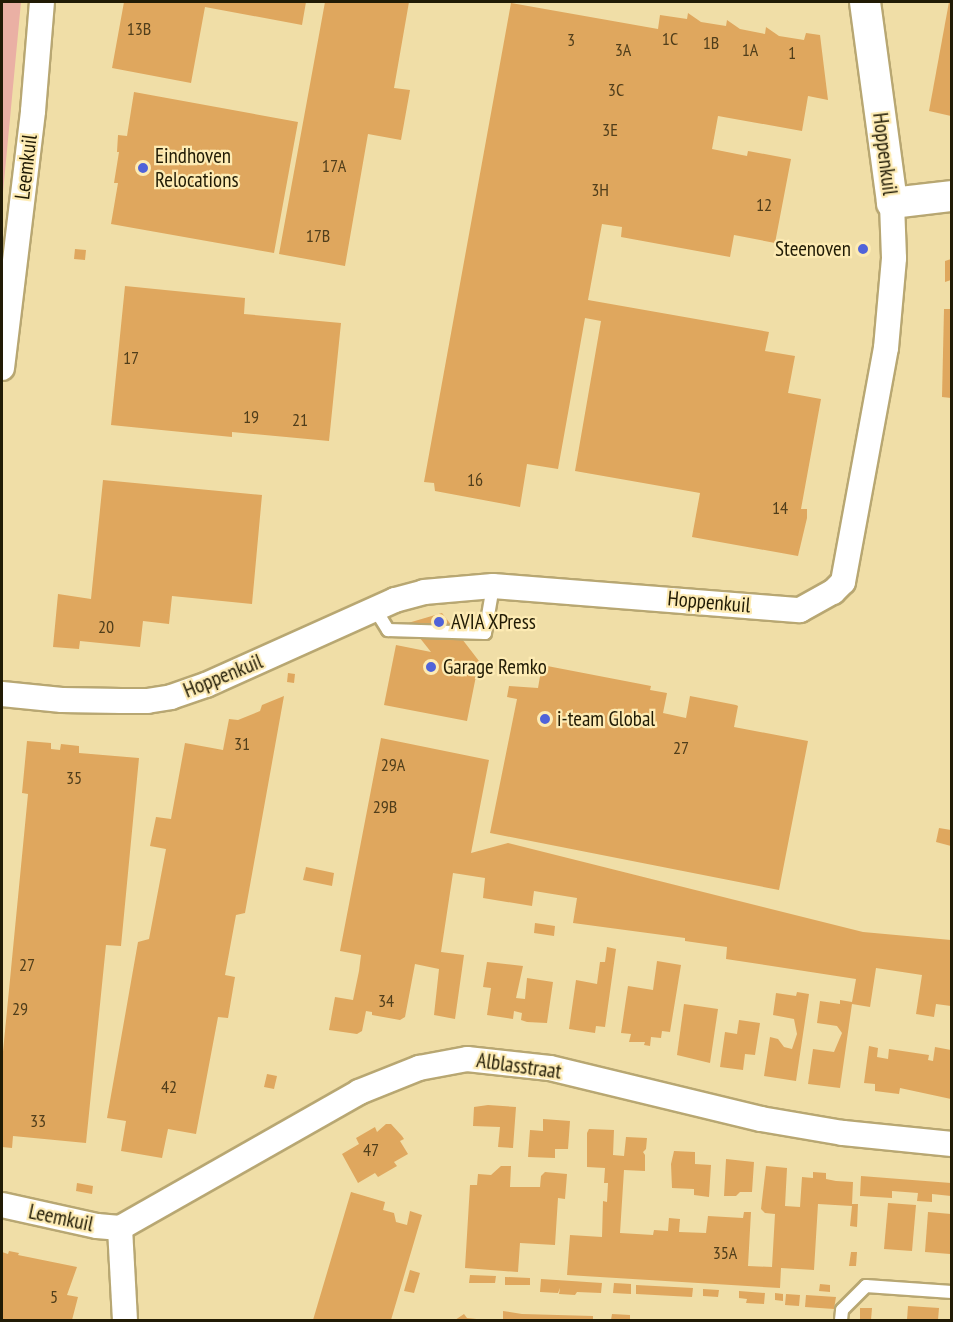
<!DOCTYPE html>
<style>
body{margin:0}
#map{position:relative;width:953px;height:1322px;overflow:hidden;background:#f0dea7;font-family:"PT Sans Narrow",sans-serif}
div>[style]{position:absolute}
.green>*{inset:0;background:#eab0a4}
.building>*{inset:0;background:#dfa75e}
.roads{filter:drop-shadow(2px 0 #b8a772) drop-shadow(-2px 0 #b8a772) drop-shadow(0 2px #b8a772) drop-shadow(0 -2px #b8a772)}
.service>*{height:12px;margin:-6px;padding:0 6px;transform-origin:6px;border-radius:6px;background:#fff}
.minor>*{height:24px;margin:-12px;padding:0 12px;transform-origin:12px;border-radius:12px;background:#fff}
.tertiary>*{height:30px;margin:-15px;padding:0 15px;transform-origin:15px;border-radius:15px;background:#fff}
.dots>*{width:16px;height:16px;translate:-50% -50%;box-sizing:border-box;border:3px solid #fdebb4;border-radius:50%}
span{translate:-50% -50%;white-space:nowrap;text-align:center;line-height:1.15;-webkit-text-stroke:4.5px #fdebb4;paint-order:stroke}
.number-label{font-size:18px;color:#503e1b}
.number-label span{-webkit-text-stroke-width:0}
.street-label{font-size:21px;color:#211b05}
.poi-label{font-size:21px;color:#211b05}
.left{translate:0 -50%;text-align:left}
.right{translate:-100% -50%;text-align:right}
.frame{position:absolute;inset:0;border:3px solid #211b05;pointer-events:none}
</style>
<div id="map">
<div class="green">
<i style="clip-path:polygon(2px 2px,21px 2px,2px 203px)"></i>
</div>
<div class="building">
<i style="clip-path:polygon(124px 2px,306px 2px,302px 25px,205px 7px,191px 83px,112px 68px)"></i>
<i style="clip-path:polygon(325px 2px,409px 2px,394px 88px,410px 90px,401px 140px,368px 134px,345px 266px,279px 254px)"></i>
<i style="clip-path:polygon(949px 2px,951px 2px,951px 116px,929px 111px)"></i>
<i style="clip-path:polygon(511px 3px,658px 29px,660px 15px,687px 19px,688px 13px,701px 22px,726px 26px,727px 20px,740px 29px,765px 34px,766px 27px,779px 36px,804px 40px,806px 33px,820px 35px,828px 100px,808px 96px,802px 131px,718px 116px,712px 149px,747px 156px,748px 151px,791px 159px,775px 243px,734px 235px,730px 257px,621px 237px,622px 227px,602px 224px,588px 300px,769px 332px,765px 351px,795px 356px,788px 393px,821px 399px,801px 509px,807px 509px,807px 518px,798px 556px,692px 537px,700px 493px,575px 471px,601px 321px,585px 318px,558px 469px,527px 464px,520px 507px,435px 491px,434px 483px,424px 482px)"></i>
<i style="clip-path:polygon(134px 92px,298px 122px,274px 253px,111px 224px,118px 183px,114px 183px,119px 152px,117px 152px,118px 135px,127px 136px)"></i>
<i style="clip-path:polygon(75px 249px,86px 250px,85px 260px,74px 259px)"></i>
<i style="clip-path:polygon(951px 259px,951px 280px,945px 282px,945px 261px)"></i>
<i style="clip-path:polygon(125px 286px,245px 298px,244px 314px,341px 323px,329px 441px,232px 432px,232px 437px,111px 425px)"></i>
<i style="clip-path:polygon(944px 309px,951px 309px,951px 398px,942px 397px)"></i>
<i style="clip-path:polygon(103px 480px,262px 495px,252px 604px,172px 596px,169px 624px,143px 621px,140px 647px,80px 641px,79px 649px,53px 647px,58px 594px,91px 599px)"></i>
<i style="clip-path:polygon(442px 613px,479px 661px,467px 721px,384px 705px,396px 645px,431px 652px,408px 623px)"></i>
<i style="clip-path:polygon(542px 665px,651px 686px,650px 690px,667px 693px,663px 713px,686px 718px,690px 696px,736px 705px,738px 706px,734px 727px,808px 741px,779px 890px,490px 833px,517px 699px,507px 697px,509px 686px,538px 688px)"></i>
<i style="clip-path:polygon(288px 673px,295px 674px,294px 683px,287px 682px)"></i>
<i style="clip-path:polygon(284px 696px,245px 913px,236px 915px,225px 975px,235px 977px,228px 1018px,218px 1017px,196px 1134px,168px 1129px,162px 1158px,121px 1151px,126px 1121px,107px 1118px,138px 942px,149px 939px,166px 849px,150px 846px,156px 817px,171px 819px,185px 743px,223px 750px,229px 719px,238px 720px,260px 711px,262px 705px)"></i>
<i style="clip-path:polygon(381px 738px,489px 760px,471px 853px,508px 843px,863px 932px,951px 940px,951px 1006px,936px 1004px,934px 1017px,916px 1014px,922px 975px,876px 968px,870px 1007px,852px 1004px,840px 1088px,808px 1084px,813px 1049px,834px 1052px,842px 1033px,837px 1026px,817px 1023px,820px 1001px,840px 1004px,840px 1000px,852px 1002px,856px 979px,726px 959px,727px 947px,685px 941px,685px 938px,573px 923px,577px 898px,534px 891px,532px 906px,483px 898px,485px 878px,453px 873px,441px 952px,464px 955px,455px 1019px,434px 1015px,439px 969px,415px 964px,405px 1017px,400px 1020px,372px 1015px,372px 1012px,366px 1011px,362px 1031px,357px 1034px,329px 1030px,335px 997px,353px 1000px,359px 971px,361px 955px,340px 951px)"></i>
<i style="clip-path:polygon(27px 741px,51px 743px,51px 749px,60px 750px,61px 744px,79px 746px,79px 753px,139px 758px,121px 946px,106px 945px,86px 1143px,13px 1136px,12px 1148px,2px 1147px,2px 1062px,28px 794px,22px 793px)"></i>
<i style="clip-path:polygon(939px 828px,951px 830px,951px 846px,936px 842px)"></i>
<i style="clip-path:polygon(306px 867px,334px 873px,332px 886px,303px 880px)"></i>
<i style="clip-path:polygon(535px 923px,555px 926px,554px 936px,534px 933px)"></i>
<i style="clip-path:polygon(607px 947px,616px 949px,605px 1027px,596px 1026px,595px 1033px,569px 1029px,576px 980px,597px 984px,600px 962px,605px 962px)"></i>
<i style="clip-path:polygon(657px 961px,681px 965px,670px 1032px,662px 1031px,661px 1038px,651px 1037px,650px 1046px,644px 1045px,645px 1042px,629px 1042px,631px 1034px,621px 1033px,628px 986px,653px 990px)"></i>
<i style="clip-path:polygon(487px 962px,523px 966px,516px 998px,525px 999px,527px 978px,553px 982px,547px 1023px,527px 1022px,521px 1020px,522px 1013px,514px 1011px,513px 1019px,487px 1015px,491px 988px,483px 987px)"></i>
<i style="clip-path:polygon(797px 992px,809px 994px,796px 1081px,764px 1076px,770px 1037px,778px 1039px,784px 1047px,792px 1049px,797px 1034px,794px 1019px,773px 1015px,776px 993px,796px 996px)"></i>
<i style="clip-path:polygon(684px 1004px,718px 1009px,710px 1063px,677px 1055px)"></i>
<i style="clip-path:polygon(739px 1020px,760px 1023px,755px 1055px,745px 1054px,743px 1070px,720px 1067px,725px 1032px,737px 1034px)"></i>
<i style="clip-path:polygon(869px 1046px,878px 1048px,877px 1057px,888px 1059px,889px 1049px,929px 1055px,928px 1060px,933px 1061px,935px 1047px,951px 1050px,951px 1099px,900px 1088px,899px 1094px,875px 1091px,875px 1084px,864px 1083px)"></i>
<i style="clip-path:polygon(267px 1074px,277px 1076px,274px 1089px,264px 1087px)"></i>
<i style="clip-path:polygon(488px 1105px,516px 1107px,513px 1148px,498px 1147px,500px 1127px,473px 1126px,474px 1107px)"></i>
<i style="clip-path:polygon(543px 1119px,570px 1121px,568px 1149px,555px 1149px,555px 1158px,528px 1157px,530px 1130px,543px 1131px)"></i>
<i style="clip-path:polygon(386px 1124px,391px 1124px,402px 1136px,404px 1139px,400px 1141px,408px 1154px,394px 1162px,397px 1166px,378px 1177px,375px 1173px,358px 1183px,342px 1154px,359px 1144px,356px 1138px,375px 1127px,377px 1132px)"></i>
<i style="clip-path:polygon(589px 1129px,614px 1130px,613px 1155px,624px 1156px,626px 1137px,647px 1138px,646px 1149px,643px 1152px,645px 1155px,645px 1171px,624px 1170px,620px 1233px,653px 1235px,654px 1230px,668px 1231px,669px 1218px,680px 1219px,679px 1232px,706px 1233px,708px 1216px,743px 1218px,744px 1212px,751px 1212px,748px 1266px,772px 1267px,775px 1214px,765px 1213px,761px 1209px,766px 1166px,787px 1168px,785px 1206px,800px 1207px,802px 1177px,813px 1178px,813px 1172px,826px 1173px,826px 1179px,836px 1181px,853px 1182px,852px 1204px,858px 1204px,857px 1227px,850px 1226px,852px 1206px,818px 1204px,814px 1270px,781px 1268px,780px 1288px,567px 1275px,570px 1235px,602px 1237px,603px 1201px,607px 1202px,608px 1183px,604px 1183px,605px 1168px,587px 1167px,587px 1133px)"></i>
<i style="clip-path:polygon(674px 1151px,695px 1152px,695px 1164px,711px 1165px,709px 1197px,694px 1195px,694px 1189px,672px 1188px,671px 1164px)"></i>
<i style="clip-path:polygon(726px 1159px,754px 1162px,752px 1192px,740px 1192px,736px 1196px,724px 1196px)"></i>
<i style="clip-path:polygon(501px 1166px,511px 1166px,510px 1187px,540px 1187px,541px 1176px,545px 1172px,567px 1174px,565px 1199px,558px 1198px,555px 1245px,520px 1243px,518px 1272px,465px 1268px,470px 1185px,477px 1185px,478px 1174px,491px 1175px)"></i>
<i style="clip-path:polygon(861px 1176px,951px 1183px,951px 1196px,932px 1194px,932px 1202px,917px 1201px,918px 1193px,892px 1191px,892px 1198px,860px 1196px)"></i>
<i style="clip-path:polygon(77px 1183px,93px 1186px,92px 1194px,76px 1191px)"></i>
<i style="clip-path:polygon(351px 1192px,385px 1202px,383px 1210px,394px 1213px,396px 1222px,407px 1225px,410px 1211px,422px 1215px,391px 1320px,313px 1320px)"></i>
<i style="clip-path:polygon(888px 1203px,916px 1205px,912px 1251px,884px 1249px)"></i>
<i style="clip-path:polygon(928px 1212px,951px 1214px,950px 1254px,925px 1252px)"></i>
<i style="clip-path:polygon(9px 1251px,19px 1253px,18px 1255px,77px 1267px,67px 1295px,78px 1297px,72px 1320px,2px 1320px,2px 1252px,8px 1254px)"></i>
<i style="clip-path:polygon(851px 1252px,857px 1252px,856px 1266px,849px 1266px)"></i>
<i style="clip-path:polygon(410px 1270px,420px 1273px,414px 1293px,404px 1291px)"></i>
<i style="clip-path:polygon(470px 1275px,496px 1276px,495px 1283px,469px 1283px)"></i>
<i style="clip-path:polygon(505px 1277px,530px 1278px,530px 1285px,505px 1285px)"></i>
<i style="clip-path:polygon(541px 1279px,602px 1283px,601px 1293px,577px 1292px,575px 1295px,559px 1294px,560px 1288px,558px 1293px,540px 1292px)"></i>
<i style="clip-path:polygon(614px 1283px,631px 1284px,631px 1294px,613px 1293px)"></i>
<i style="clip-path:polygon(820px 1284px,830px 1285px,830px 1292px,819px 1291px)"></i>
<i style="clip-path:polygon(636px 1285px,693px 1288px,692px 1297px,636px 1294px)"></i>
<i style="clip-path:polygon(703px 1289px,719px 1290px,718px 1297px,703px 1296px)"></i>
<i style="clip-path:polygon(739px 1291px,765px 1293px,764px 1304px,746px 1303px,747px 1299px,739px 1298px)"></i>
<i style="clip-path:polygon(775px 1293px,783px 1294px,783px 1301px,775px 1300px)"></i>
<i style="clip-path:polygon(786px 1294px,800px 1295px,799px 1306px,785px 1305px)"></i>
<i style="clip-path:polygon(806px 1295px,836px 1297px,834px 1309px,805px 1307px)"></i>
<i style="clip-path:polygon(908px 1306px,939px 1308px,938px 1320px,907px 1320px)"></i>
<i style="clip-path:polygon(860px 1308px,872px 1308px,871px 1320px,860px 1320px)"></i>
<i style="clip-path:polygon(503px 1311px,522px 1314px,593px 1316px,593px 1320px,503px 1320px)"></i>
<i style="clip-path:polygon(464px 1314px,467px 1318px,486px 1320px,455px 1320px)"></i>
<i style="clip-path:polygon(612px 1314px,630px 1315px,630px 1320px,611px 1320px)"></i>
</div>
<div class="roads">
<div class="service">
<i style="left:375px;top:609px;width:25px;rotate:58deg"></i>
<i style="left:388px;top:630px;width:97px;rotate:1.8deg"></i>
<i style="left:485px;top:633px;width:48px;rotate:-80.3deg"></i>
<i style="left:841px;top:1320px;width:10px;rotate:-84deg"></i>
<i style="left:842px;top:1310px;width:34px;rotate:-45deg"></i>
<i style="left:866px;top:1286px;width:86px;rotate:4deg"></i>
</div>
<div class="minor">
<i style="left:2px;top:368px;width:259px;rotate:-83.1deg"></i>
<i style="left:33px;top:111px;width:109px;rotate:-85.3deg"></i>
<i style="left:2px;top:694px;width:60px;rotate:5.7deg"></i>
<i style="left:62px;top:700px;width:59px;rotate:1deg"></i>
<i style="left:121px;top:701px;width:26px"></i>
<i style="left:147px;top:701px;width:24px;rotate:-9deg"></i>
<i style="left:171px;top:697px;width:37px;rotate:-19deg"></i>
<i style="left:206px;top:685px;width:207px;rotate:-24.2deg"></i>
<i style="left:395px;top:600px;width:30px;rotate:-15deg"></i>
<i style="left:424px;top:592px;width:69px;rotate:-5deg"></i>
<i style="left:493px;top:586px;width:308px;rotate:4.5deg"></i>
<i style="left:800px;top:610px;width:38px;rotate:-29deg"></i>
<i style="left:833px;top:592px;width:14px;rotate:-45deg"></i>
<i style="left:843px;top:582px;width:238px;rotate:-79.6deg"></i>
<i style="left:886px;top:348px;width:90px;rotate:-84.9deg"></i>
<i style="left:894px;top:258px;width:55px;rotate:-92.1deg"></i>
<i style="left:2px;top:1205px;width:97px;rotate:12.5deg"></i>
<i style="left:97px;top:1226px;width:23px;rotate:5deg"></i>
<i style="left:120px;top:1228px;width:275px;rotate:-29.6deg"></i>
<i style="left:359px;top:1092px;width:65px;rotate:-21.8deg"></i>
<i style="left:419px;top:1068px;width:49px;rotate:-10.6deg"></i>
<i style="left:467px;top:1059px;width:83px;rotate:6.2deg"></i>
<i style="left:550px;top:1068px;width:217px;rotate:13.6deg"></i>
<i style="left:761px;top:1119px;width:83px;rotate:9.7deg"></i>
<i style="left:843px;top:1133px;width:110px;rotate:5.8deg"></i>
<i style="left:120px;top:1228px;width:92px;rotate:86.9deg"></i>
</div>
<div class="tertiary">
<i style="left:865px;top:2px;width:203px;rotate:82.3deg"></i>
<i style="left:892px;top:203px;width:60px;rotate:-6.7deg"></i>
</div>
</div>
<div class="dots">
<i style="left:143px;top:168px;background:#5063d9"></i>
<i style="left:863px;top:249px;background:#5063d9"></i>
<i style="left:439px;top:622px;background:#5063d9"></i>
<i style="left:431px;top:667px;background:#5063d9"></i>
<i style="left:545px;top:719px;background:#5063d9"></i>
</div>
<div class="number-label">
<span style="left:139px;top:29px">13B</span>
<span style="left:670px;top:39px">1C</span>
<span style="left:571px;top:40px">3</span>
<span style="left:711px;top:43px">1B</span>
<span style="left:623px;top:50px">3A</span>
<span style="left:750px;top:50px">1A</span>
<span style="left:792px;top:53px">1</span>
<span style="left:616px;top:90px">3C</span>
<span style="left:610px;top:130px">3E</span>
<span style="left:334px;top:166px">17A</span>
<span style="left:600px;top:190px">3H</span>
<span style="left:764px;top:205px">12</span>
<span style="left:318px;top:236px">17B</span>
<span style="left:131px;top:358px">17</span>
<span style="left:251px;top:417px">19</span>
<span style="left:300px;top:420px">21</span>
<span style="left:475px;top:480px">16</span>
<span style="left:780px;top:508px">14</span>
<span style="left:106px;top:627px">20</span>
<span style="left:242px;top:744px">31</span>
<span style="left:681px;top:748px">27</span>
<span style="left:393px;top:765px">29A</span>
<span style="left:74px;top:778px">35</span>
<span style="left:385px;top:807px">29B</span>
<span style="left:27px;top:965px">27</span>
<span style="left:386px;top:1001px">34</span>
<span style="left:20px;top:1009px">29</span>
<span style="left:169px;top:1087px">42</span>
<span style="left:38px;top:1121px">33</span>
<span style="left:371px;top:1150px">47</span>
<span style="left:725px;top:1253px">35A</span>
<span style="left:54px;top:1297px">5</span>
</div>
<div class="street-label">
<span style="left:885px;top:154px;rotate:83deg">Hoppenkuil</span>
<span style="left:26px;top:167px;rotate:-83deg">Leemkuil</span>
<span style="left:709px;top:602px;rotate:5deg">Hoppenkuil</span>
<span style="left:223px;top:676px;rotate:-22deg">Hoppenkuil</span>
<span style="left:519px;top:1066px;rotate:8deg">Alblasstraat</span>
<span style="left:61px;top:1218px;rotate:12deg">Leemkuil</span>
</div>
<div class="poi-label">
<span class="left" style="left:155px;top:168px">Eindhoven<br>Relocations</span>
<span class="right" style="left:851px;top:249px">Steenoven</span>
<span class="left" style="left:451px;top:622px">AVIA XPress</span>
<span class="left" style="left:443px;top:667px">Garage Remko</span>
<span class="left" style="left:557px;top:719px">i-team Global</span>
</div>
<div class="frame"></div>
</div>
